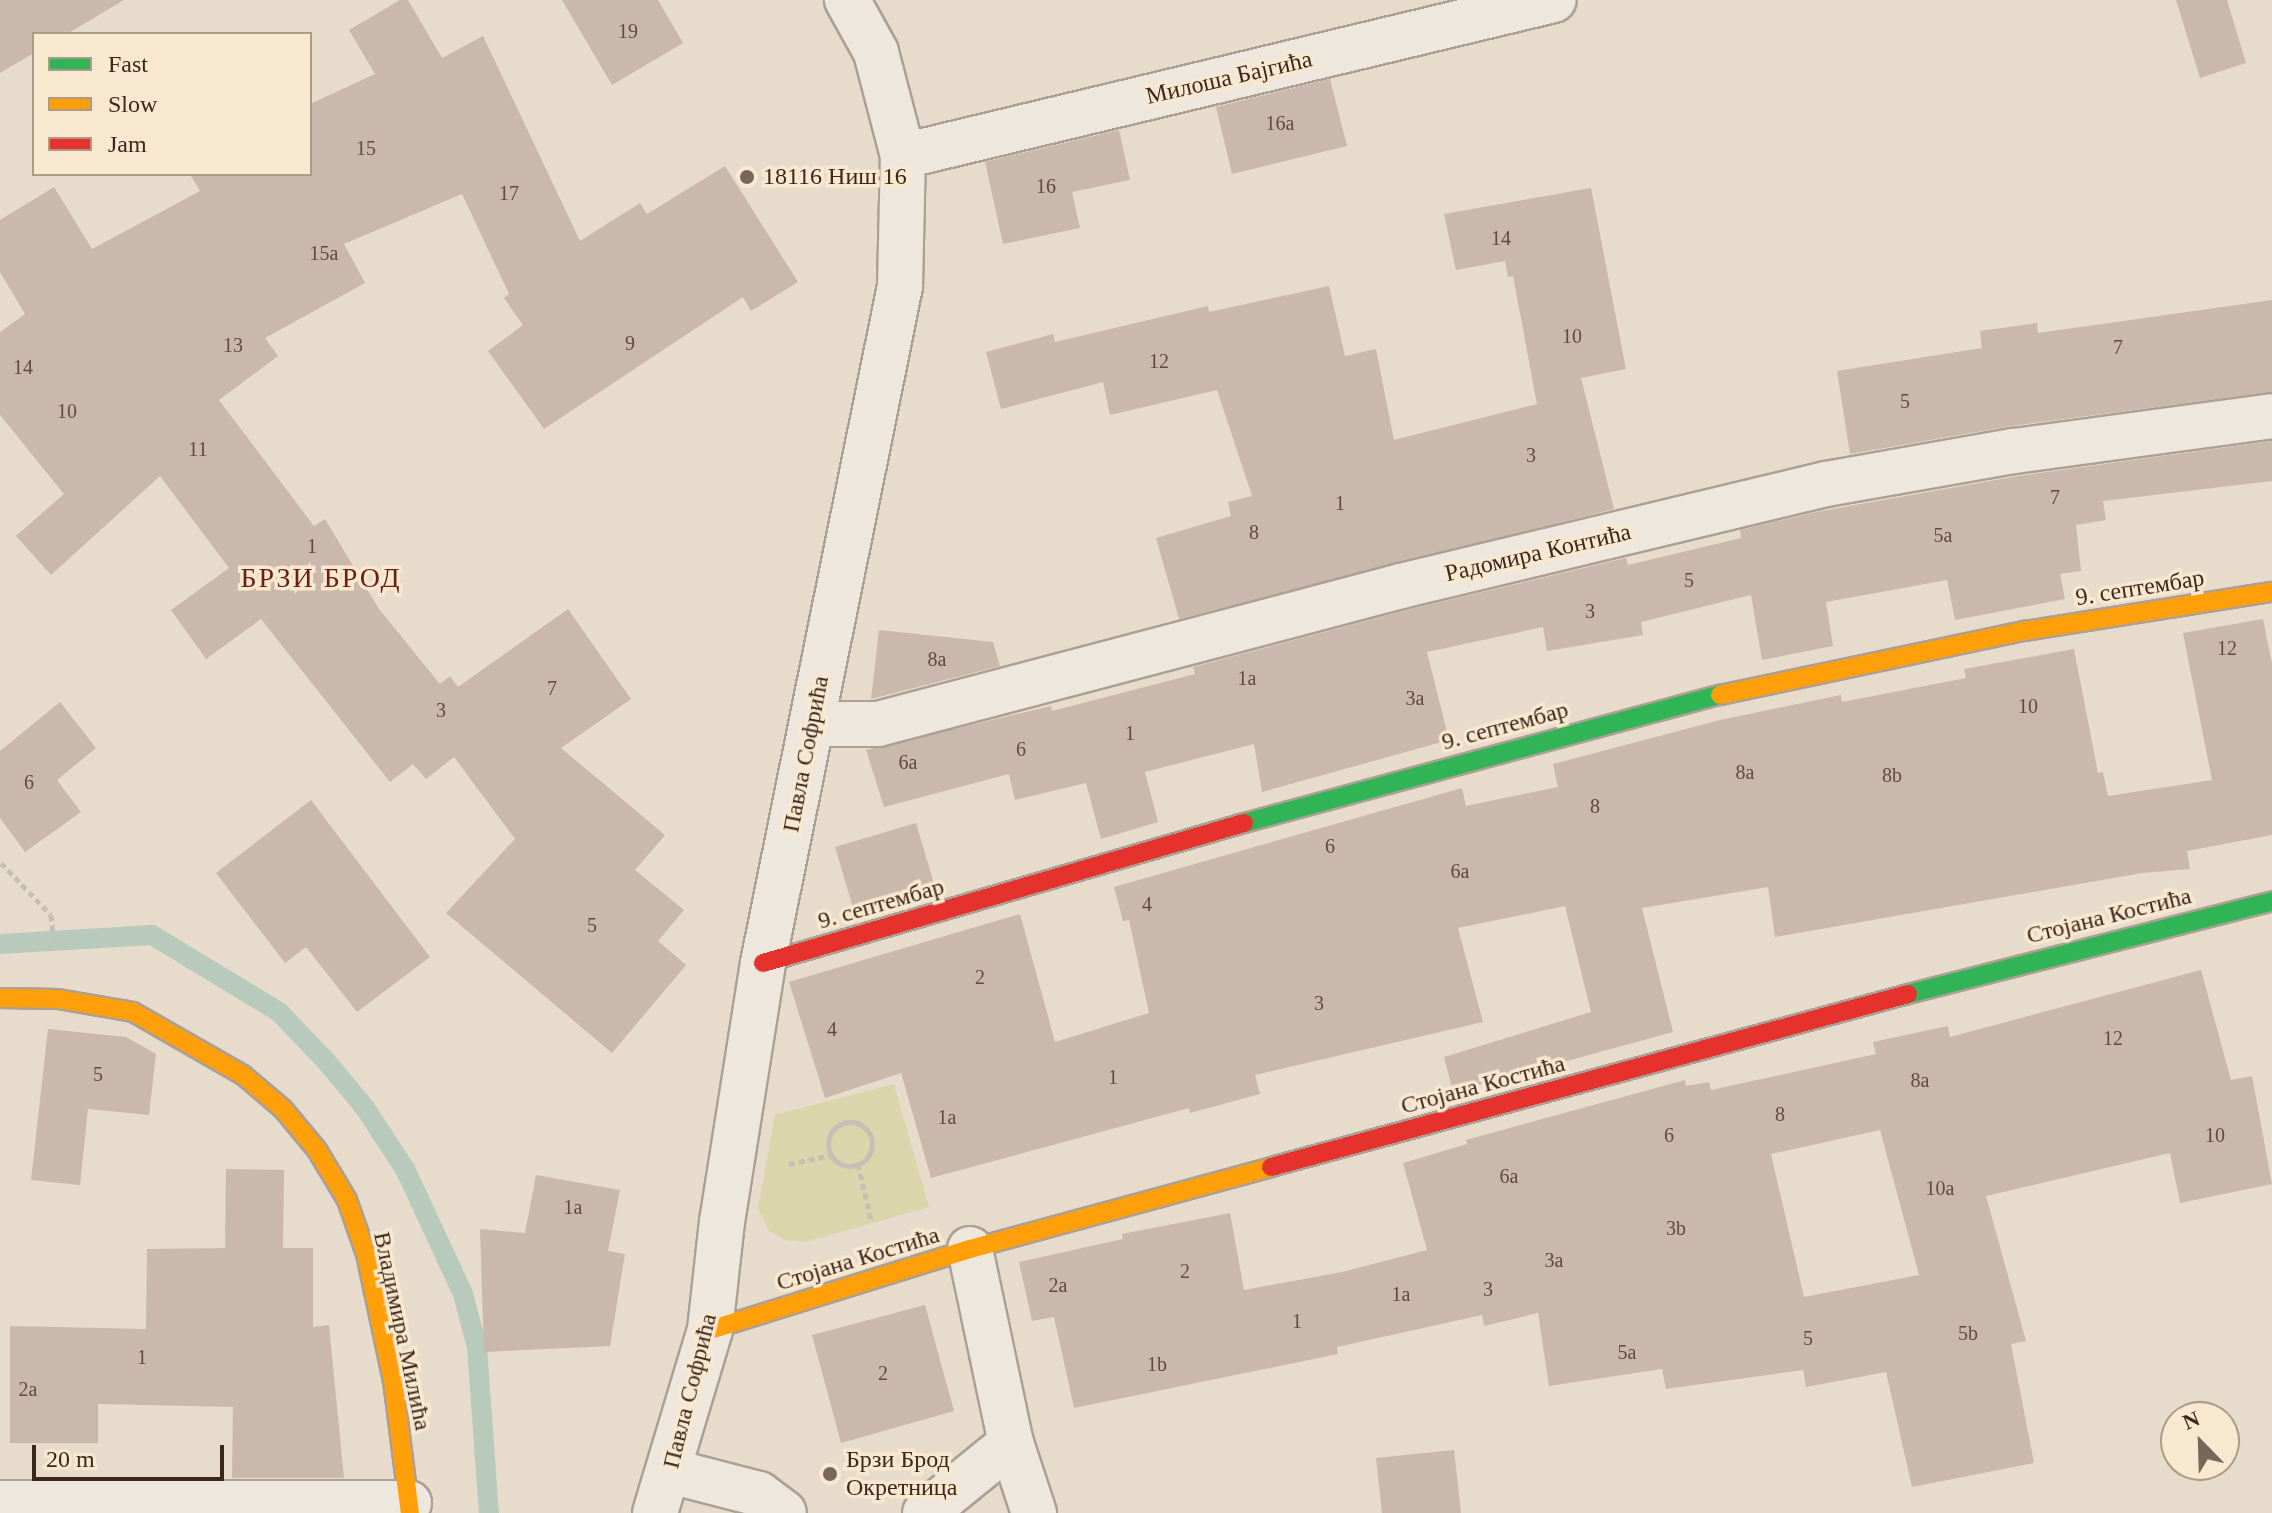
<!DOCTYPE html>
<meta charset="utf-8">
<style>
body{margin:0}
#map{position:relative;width:2272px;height:1513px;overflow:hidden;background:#e7dbcb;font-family:"Times New Roman",serif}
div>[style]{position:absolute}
.green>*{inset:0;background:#dbd5ac}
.stream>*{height:20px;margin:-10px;padding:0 10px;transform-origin:10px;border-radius:10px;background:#b7cabc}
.building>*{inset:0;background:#cab8ac}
.path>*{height:5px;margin-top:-2.5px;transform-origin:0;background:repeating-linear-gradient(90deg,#c7beb5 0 6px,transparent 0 10px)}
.path>.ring{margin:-2.5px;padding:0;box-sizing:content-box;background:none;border:5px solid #c7beb5;border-radius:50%}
.roads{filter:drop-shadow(2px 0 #aca095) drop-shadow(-2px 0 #aca095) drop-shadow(0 2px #aca095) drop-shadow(0 -2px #aca095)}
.street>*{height:44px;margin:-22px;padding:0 22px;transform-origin:22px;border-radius:22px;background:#eee7de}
.fast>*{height:18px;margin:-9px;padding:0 9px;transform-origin:9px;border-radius:9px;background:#30b455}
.slow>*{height:18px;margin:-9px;padding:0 9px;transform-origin:9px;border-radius:9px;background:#ff9f0a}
.jam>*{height:18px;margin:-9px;padding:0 9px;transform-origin:9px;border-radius:9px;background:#e5322d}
.dots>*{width:22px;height:22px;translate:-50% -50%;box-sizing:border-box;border:4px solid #f8e8d0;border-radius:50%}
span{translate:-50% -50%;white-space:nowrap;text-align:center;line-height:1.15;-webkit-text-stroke:7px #f8e8d0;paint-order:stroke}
.number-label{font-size:20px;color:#5f4b40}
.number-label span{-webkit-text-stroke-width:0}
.street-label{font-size:24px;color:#3b271c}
.poi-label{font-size:24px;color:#3b271c}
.left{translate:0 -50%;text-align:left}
.quarter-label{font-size:28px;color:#6b1e17;letter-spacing:2px}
.legend{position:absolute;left:32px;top:32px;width:280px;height:144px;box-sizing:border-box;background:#f8e8d0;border:2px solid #ac9b88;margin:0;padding:10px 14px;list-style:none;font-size:24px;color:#3b271c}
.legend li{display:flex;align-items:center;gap:16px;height:40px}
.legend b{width:40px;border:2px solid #ac9b88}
.north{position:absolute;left:2160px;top:1401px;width:80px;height:80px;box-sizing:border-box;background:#f8e8d0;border:2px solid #ac9b88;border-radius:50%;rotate:337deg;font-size:22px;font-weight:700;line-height:32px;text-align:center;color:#3b271c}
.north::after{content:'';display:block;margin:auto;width:28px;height:36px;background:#776659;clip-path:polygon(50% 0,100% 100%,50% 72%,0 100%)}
.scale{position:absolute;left:32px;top:1445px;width:192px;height:36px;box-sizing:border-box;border:4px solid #3b271c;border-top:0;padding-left:10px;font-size:24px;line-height:28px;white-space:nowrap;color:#3b271c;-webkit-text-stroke:6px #f8e8d0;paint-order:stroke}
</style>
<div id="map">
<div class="green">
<i style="clip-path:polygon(894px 1084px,929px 1207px,805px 1242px,785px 1240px,769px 1231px,758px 1208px,775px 1115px)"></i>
</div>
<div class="stream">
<i style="left:0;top:944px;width:152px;rotate:-3.4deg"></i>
<i style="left:152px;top:935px;width:149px;rotate:31.2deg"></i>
<i style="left:279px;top:1012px;width:68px;rotate:46.2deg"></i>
<i style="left:326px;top:1061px;width:61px;rotate:50.3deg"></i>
<i style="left:365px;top:1108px;width:75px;rotate:56.9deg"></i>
<i style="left:406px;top:1171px;width:136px;rotate:65.1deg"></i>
<i style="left:463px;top:1294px;width:55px;rotate:75.2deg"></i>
<i style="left:477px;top:1347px;width:166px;rotate:85.9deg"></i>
</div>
<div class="building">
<i style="clip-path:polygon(0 0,124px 0,67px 34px,34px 34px,34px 53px,0 73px)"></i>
<i style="clip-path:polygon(400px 0,408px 0,442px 58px,483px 36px,580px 241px,640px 203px,647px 214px,725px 166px,798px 282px,751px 311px,743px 297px,544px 429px,488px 351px,523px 325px,504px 298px,509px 294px,462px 194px,344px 244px,365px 283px,265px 338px,278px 356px,219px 400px,314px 526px,325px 519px,379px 609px,440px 684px,450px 676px,458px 687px,568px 609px,631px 699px,561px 748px,665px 835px,635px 870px,684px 910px,658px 941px,686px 965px,612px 1053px,446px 913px,515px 839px,454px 757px,426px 779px,413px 764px,390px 782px,261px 619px,206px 659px,171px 610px,229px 568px,160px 476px,51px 575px,16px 536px,64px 494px,0 415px,0 332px,25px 314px,0 272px,0 220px,54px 187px,92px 249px,200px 191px,190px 174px,310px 174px,310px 104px,375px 74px,349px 30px)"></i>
<i style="clip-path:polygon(562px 0,658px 0,683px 43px,612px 85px)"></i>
<i style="clip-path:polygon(2176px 0,2227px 0,2246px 63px,2200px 78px)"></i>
<i style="clip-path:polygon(1330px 79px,1347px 146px,1232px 174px,1216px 107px)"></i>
<i style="clip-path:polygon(1119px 130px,1130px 180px,1072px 192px,1080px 228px,1003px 244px,985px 162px)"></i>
<i style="clip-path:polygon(1591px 188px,1626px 369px,1581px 378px,1614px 509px,1179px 619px,1156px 538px,1231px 516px,1228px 502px,1252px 496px,1217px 390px,1110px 415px,1103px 382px,1001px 409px,986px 352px,1053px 334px,1055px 342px,1208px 306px,1209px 312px,1329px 286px,1345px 356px,1376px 349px,1394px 440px,1537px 404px,1513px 276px,1508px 277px,1505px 261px,1456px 270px,1444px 214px)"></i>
<i style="clip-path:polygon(2272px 300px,2272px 392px,2011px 426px,1850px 454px,1837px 371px,1982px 348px,1980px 331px,2037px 323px,2038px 333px)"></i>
<i style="clip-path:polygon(2272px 441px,2272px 481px,2103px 501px,2106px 520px,2076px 525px,2081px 571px,2060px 574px,2065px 599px,1955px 620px,1947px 580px,1826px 602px,1833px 646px,1762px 660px,1751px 595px,1641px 622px,1643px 635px,1547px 651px,1543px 627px,1427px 652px,1449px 740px,1262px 792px,1254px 744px,1145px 772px,1158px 822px,1101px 839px,1086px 783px,1015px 800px,1009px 774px,884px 807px,866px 750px,1051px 706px,1052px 711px,1195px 674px,1193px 667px,1407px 610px,1626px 558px,1628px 565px,1741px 538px,1740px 530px,1821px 511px,2018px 476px)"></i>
<i style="clip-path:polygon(2263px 619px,2272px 663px,2272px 835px,2187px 851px,2190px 869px,2142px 873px,1775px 937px,1768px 887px,1642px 908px,1673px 1032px,1453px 1092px,1444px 1057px,1591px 1012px,1565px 906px,1458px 928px,1483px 1022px,1255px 1075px,1260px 1094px,1190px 1113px,1189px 1108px,931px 1178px,901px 1073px,825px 1098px,789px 982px,1020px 914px,1055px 1042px,1149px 1013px,1129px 920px,1123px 921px,1114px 887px,1462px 788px,1466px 806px,1558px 787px,1553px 764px,1720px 720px,1841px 695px,1842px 702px,1966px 678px,1964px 669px,2074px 649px,2098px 773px,2103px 772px,2108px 796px,2212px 780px,2183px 633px)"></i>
<i style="clip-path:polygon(879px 630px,993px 642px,1000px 666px,871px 699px)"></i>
<i style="clip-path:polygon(60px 702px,96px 748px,57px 780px,81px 812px,25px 852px,0 818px,0 751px)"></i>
<i style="clip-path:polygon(311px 800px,430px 957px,357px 1012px,306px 947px,285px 963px,216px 873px)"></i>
<i style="clip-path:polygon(916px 823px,935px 887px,854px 911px,835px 847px)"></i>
<i style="clip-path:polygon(evenodd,2201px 970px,2231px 1080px,2252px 1076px,2272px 1184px,2180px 1203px,2170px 1153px,1986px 1196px,2026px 1341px,2011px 1344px,2034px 1463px,1912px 1487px,1886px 1372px,1806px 1387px,1803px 1370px,1666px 1389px,1662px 1369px,1549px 1386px,1538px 1313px,1484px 1326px,1482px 1315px,1337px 1347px,1338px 1354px,1074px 1408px,1054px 1317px,1032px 1321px,1019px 1262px,1123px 1239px,1122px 1234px,1230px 1213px,1244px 1290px,1342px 1272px,1427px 1250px,1403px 1163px,1467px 1144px,1466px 1140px,1685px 1080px,1686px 1086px,1709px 1082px,1711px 1090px,1876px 1054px,1873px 1042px,1948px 1026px,1950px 1037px,2201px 970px,1880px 1130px,1919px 1275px,1804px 1297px,1771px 1154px,1880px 1130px)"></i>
<i style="clip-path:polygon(48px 1029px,126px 1037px,156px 1054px,149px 1115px,88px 1109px,80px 1185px,31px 1180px)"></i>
<i style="clip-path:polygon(226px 1169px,284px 1170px,283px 1248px,313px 1248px,313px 1327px,329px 1325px,344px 1478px,232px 1478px,233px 1407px,98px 1404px,98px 1443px,10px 1443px,10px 1326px,146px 1329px,147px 1249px,225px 1248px)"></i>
<i style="clip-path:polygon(536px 1175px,620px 1190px,608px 1251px,625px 1254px,610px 1346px,484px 1352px,480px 1229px,525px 1233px)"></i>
<i style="clip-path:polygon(925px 1305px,954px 1411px,841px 1443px,812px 1335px)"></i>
<i style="clip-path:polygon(1454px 1450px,1461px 1513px,1382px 1513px,1376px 1458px)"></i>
</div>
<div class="path">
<i style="left:1px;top:863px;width:72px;rotate:46.1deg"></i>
<i style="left:51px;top:915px;width:27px;rotate:84deg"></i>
<i class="ring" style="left:828px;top:1122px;width:39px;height:39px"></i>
<i style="left:789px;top:1164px;width:43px;rotate:-12.1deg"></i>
<i style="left:858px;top:1164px;width:57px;rotate:76.9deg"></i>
</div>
<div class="roads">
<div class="street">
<i style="left:903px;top:156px;width:669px;rotate:-13.48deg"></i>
<i style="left:812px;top:724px;width:66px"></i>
<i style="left:878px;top:724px;width:541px;rotate:-14.78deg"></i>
<i style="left:1401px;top:586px;width:437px;rotate:-13.5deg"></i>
<i style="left:1826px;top:484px;width:191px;rotate:-10deg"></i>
<i style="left:2014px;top:451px;width:260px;rotate:-7.7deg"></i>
<i style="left:970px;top:1249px;width:198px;rotate:78.1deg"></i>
<i style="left:1011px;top:1443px;width:74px;rotate:71.8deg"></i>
<i style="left:670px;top:1471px;width:92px;rotate:14.5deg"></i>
<i style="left:759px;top:1494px;width:31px;rotate:37deg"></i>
<i style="left:0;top:1503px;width:409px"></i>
<i style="left:655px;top:1513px;width:191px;rotate:-73.3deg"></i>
<i style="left:710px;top:1330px;width:109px;rotate:-83.7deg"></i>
<i style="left:722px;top:1222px;width:262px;rotate:-81deg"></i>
<i style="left:763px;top:963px;width:691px;rotate:-78.56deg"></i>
<i style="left:900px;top:286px;width:130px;rotate:-88.7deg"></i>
<i style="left:903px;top:156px;width:107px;rotate:-104.6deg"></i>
<i style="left:876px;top:52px;width:60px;rotate:-119.1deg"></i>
<i style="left:925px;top:1513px;width:111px;rotate:-39.1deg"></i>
</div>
<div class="fast">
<i style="left:1244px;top:823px;width:493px;rotate:-15.1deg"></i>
<i style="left:1908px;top:994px;width:376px;rotate:-14.3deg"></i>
</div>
<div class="slow">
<i style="left:1720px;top:695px;width:312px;rotate:-11.9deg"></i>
<i style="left:2025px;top:631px;width:250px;rotate:-9deg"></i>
<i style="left:0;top:998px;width:58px;rotate:1deg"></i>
<i style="left:58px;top:999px;width:76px;rotate:9.8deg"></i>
<i style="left:133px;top:1012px;width:127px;rotate:29.8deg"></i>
<i style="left:243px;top:1075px;width:52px;rotate:40.4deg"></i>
<i style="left:283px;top:1109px;width:53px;rotate:50.3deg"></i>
<i style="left:317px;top:1150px;width:58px;rotate:59deg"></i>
<i style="left:347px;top:1200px;width:57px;rotate:70.6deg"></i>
<i style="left:366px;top:1254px;width:130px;rotate:78deg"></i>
<i style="left:393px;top:1381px;width:133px;rotate:82.7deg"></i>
<i style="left:710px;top:1330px;width:272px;rotate:-17.3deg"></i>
<i style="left:970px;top:1249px;width:312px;rotate:-15.2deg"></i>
</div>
<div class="jam">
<i style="left:763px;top:963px;width:501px;rotate:-16.23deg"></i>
<i style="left:1271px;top:1167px;width:660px;rotate:-15.19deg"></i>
</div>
</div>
<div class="dots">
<i style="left:747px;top:177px;background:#776659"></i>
<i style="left:830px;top:1474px;background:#776659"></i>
</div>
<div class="number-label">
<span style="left:628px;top:31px">19</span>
<span style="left:1280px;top:123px">16a</span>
<span style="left:366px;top:148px">15</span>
<span style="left:1046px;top:186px">16</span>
<span style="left:509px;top:193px">17</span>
<span style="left:1501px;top:238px">14</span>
<span style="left:324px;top:253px">15a</span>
<span style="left:1572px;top:336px">10</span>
<span style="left:630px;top:343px">9</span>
<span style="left:233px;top:345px">13</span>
<span style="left:2118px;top:347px">7</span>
<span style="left:1159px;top:361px">12</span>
<span style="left:23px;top:367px">14</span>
<span style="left:1905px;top:401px">5</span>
<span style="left:67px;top:411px">10</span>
<span style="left:198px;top:449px">11</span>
<span style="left:1531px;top:455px">3</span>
<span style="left:2055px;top:497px">7</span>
<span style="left:1340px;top:503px">1</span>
<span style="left:1254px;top:532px">8</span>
<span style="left:1943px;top:535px">5a</span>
<span style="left:312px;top:546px">1</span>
<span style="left:1689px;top:580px">5</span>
<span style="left:1590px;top:611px">3</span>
<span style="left:2227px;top:648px">12</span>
<span style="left:937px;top:659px">8a</span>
<span style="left:1247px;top:678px">1a</span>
<span style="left:552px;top:688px">7</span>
<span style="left:1415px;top:698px">3a</span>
<span style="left:2028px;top:706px">10</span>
<span style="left:441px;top:710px">3</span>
<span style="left:1130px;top:733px">1</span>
<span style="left:1021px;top:749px">6</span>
<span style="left:908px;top:762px">6a</span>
<span style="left:1745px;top:772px">8a</span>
<span style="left:1892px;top:775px">8b</span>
<span style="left:29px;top:782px">6</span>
<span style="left:1595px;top:806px">8</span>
<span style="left:1330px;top:846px">6</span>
<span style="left:1460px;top:871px">6a</span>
<span style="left:1147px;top:904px">4</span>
<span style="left:592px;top:925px">5</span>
<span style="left:980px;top:977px">2</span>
<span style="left:1319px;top:1003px">3</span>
<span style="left:832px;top:1029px">4</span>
<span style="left:2113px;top:1038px">12</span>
<span style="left:98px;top:1074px">5</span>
<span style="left:1113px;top:1077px">1</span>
<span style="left:1920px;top:1080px">8a</span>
<span style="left:1780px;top:1114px">8</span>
<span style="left:947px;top:1117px">1a</span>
<span style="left:1669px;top:1135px">6</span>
<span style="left:2215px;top:1135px">10</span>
<span style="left:1509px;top:1176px">6a</span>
<span style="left:1940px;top:1188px">10a</span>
<span style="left:573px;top:1207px">1a</span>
<span style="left:1676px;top:1228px">3b</span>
<span style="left:1554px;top:1260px">3a</span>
<span style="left:1185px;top:1271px">2</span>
<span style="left:1058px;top:1285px">2a</span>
<span style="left:1488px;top:1289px">3</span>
<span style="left:1401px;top:1294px">1a</span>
<span style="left:1297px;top:1321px">1</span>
<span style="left:1968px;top:1333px">5b</span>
<span style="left:1808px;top:1338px">5</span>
<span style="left:1627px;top:1352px">5a</span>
<span style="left:142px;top:1357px">1</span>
<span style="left:1157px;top:1364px">1b</span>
<span style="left:883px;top:1373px">2</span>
<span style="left:28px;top:1389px">2a</span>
</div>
<div class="street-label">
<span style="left:1229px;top:78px;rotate:-13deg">Милоша Бајгића</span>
<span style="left:1538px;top:553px;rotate:-13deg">Радомира Контића</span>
<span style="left:2140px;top:588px;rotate:-9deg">9. септембар</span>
<span style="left:1505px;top:726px;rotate:-15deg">9. септембар</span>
<span style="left:806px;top:754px;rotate:-79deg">Павла Софрића</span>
<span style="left:881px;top:904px;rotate:-16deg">9. септембар</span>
<span style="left:2109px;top:916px;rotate:-14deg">Стојана Костића</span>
<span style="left:1483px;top:1085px;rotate:-15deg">Стојана Костића</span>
<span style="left:858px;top:1259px;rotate:-17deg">Стојана Костића</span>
<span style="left:402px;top:1331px;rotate:78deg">Владимира Милића</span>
<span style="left:690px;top:1391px;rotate:-76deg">Павла Софрића</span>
</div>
<div class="poi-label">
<span class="left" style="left:763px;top:177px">18116 Ниш 16</span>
<span class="left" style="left:846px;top:1474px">Брзи Брод<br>Окретница</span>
</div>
<div class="quarter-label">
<span style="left:321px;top:578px">БРЗИ БРОД</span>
</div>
<ul class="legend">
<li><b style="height:10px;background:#30b455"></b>Fast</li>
<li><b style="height:10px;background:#ff9f0a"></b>Slow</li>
<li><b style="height:10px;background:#e5322d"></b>Jam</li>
</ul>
<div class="north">N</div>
<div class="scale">20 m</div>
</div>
